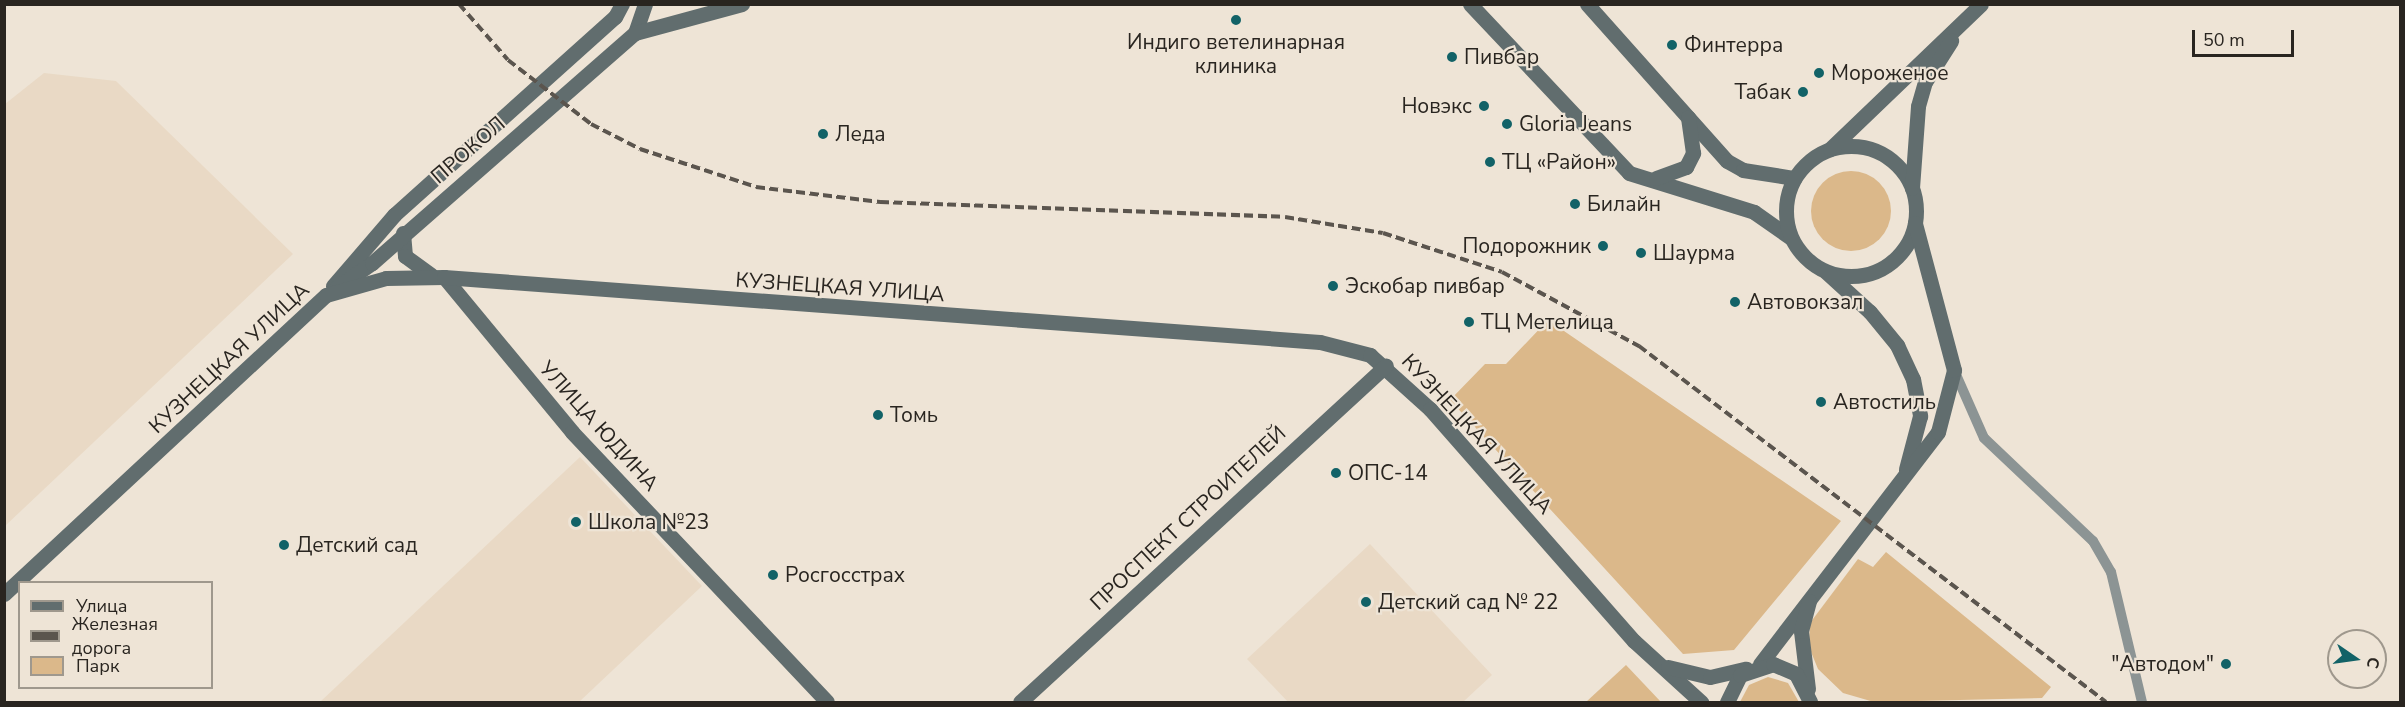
<!DOCTYPE html>
<meta charset="utf-8">
<style>
body{margin:0}
#map{position:relative;width:2405px;height:707px;overflow:hidden;background:#eee4d6;font-family:"Nunito Sans",sans-serif}
div>[style]{position:absolute}
.built>*{inset:0;background:#e9d9c5}
.green>*{inset:0;background:#dbb88a}
.round{border-radius:50%}
.street>*{height:10px;margin:-5px;padding:0 5px;transform-origin:5px;border-radius:5px;background:#8c9494}
.secondary>*{height:15px;margin:-7.5px;padding:0 7.5px;transform-origin:7.5px;border-radius:7.5px;background:#616d6e}
.secondary>.ring{margin:-7.5px;padding:0;box-sizing:content-box;background:none;border:15px solid #616d6e;border-radius:50%}
.rail>*{height:4px;margin-top:-2px;transform-origin:0;background:repeating-linear-gradient(90deg,#5b554e 0 9px,transparent 0 13.5px)}
.dots>*{width:16px;height:16px;translate:-50% -50%;box-sizing:border-box;border:3px solid #eee4d6;border-radius:50%}
span{translate:-50% -50%;white-space:nowrap;text-align:center;line-height:1.15;-webkit-text-stroke:4.5px #eee4d6;paint-order:stroke}
.poi-label{font-size:21px;color:#292520}
.left{translate:0 -50%;text-align:left}
.right{translate:-100% -50%;text-align:right}
.street-label{font-size:21px;color:#292520}
.frame{position:absolute;inset:0;border:6px solid #292520;pointer-events:none}
.legend{position:absolute;left:18px;top:581px;width:195px;height:108px;box-sizing:border-box;background:#eee4d6;border:2px solid #9f988d;margin:0;padding:8px 10px;list-style:none;font-size:18px;color:#292520}
.legend li{display:flex;align-items:center;gap:12px;height:30px}
.legend b{width:30px;border:2px solid #9f988d}
.north{position:absolute;left:2327px;top:629px;width:60px;height:60px;box-sizing:border-box;background:#eee4d6;border:2px solid #9f988d;border-radius:50%;rotate:103deg;font-size:16px;font-weight:700;line-height:24px;text-align:center;color:#292520}
.north::after{content:'';display:block;margin:auto;width:21px;height:27px;background:#126267;clip-path:polygon(50% 0,100% 100%,50% 72%,0 100%)}
.scale{position:absolute;left:2192px;top:30px;width:102px;height:27px;box-sizing:border-box;border:3px solid #292520;border-top:0;padding-left:8px;font-size:18px;line-height:21px;white-space:nowrap;color:#292520;-webkit-text-stroke:4px #eee4d6;paint-order:stroke}
</style>
<div id="map">
<div class="built">
<i style="clip-path:polygon(44px 73px,116px 81px,293px 254px,5px 526px,5px 104px)"></i>
<i style="clip-path:polygon(580px 457px,702px 586px,579px 702px,320px 702px)"></i>
<i style="clip-path:polygon(1370px 544px,1492px 675px,1463px 702px,1288px 702px,1247px 659px)"></i>
</div>
<div class="green">
<i class="round" style="left:1811px;top:171px;width:80px;height:80px"></i>
<i style="clip-path:polygon(1548px 320px,1841px 521px,1734px 650px,1683px 654px,1450px 400px,1485px 364px,1506px 364px)"></i>
<i style="clip-path:polygon(1886px 552px,2051px 687px,2042px 698px,1874px 702px,1843px 693px,1818px 669px,1809px 647px,1810px 623px,1858px 559px,1873px 567px)"></i>
<i style="clip-path:polygon(1626px 665px,1661px 702px,1586px 702px)"></i>
<i style="clip-path:polygon(1768px 677px,1788px 683px,1799px 702px,1740px 702px,1749px 685px)"></i>
</div>
<div class="street">
<i style="left:1954px;top:370px;width:74px;rotate:66.2deg"></i>
<i style="left:1984px;top:438px;width:150px;rotate:43.4deg"></i>
<i style="left:2093px;top:541px;width:36px;rotate:60deg"></i>
<i style="left:2111px;top:572px;width:134px;rotate:76.6deg"></i>
</div>
<div class="secondary">
<i style="left:1470px;top:4px;width:232px;rotate:46.7deg"></i>
<i style="left:1629px;top:173px;width:131px;rotate:17.3deg"></i>
<i style="left:1754px;top:212px;width:45px;rotate:35.1deg"></i>
<i style="left:1587px;top:4px;width:210px;rotate:48.3deg"></i>
<i style="left:1727px;top:161px;width:18px;rotate:29deg"></i>
<i style="left:1743px;top:170px;width:52px;rotate:8.9deg"></i>
<i style="left:635px;top:33px;width:31px;rotate:-71deg"></i>
<i class="ring" style="left:1786px;top:146px;width:115px;height:115px"></i>
<i style="left:1830px;top:149px;width:209px;rotate:-43.8deg"></i>
<i style="left:1656px;top:178px;width:32px;rotate:-20deg"></i>
<i style="left:1686px;top:167px;width:16px;rotate:-63deg"></i>
<i style="left:1693px;top:153px;width:36px;rotate:-98deg"></i>
<i style="left:1912px;top:188px;width:82px;rotate:-85.8deg"></i>
<i style="left:1918px;top:106px;width:25px;rotate:-74deg"></i>
<i style="left:1925px;top:82px;width:49px;rotate:-57.6deg"></i>
<i style="left:403px;top:233px;width:23px;rotate:85deg"></i>
<i style="left:405px;top:256px;width:32px;rotate:36deg"></i>
<i style="left:1826px;top:272px;width:59px;rotate:42.3deg"></i>
<i style="left:1870px;top:312px;width:43px;rotate:50.7deg"></i>
<i style="left:1897px;top:345px;width:38px;rotate:65deg"></i>
<i style="left:1913px;top:379px;width:38px;rotate:79deg"></i>
<i style="left:1920px;top:416px;width:55px;rotate:104.8deg"></i>
<i style="left:444px;top:277px;width:201px;rotate:50.4deg"></i>
<i style="left:572px;top:432px;width:371px;rotate:46.6deg"></i>
<i style="left:333px;top:286px;width:94px;rotate:-49.3deg"></i>
<i style="left:394px;top:215px;width:297px;rotate:-41.9deg"></i>
<i style="left:615px;top:17px;width:15px;rotate:-62deg"></i>
<i style="left:336px;top:288px;width:44px;rotate:-34.8deg"></i>
<i style="left:372px;top:263px;width:349px;rotate:-41.2deg"></i>
<i style="left:635px;top:33px;width:111px;rotate:-15.2deg"></i>
<i style="left:4px;top:594px;width:439px;rotate:-42.9deg"></i>
<i style="left:326px;top:295px;width:62px;rotate:-15.8deg"></i>
<i style="left:386px;top:278px;width:58px;rotate:-1deg"></i>
<i style="left:444px;top:277px;width:878px;rotate:4.24deg"></i>
<i style="left:1320px;top:342px;width:52px;rotate:14.6deg"></i>
<i style="left:1370px;top:355px;width:81px;rotate:42deg"></i>
<i style="left:1430px;top:409px;width:309px;rotate:48.7deg"></i>
<i style="left:1634px;top:641px;width:91px;rotate:42.3deg"></i>
<i style="left:1760px;top:664px;width:292px;rotate:-52.5deg"></i>
<i style="left:1938px;top:432px;width:64px;rotate:-75.5deg"></i>
<i style="left:1954px;top:370px;width:152px;rotate:-104.9deg"></i>
<i style="left:1668px;top:667px;width:43px;rotate:13.4deg"></i>
<i style="left:1710px;top:677px;width:37px;rotate:-13deg"></i>
<i style="left:1808px;top:689px;width:58px;rotate:-96.9deg"></i>
<i style="left:1801px;top:631px;width:31px;rotate:-75deg"></i>
<i style="left:1020px;top:702px;width:497px;rotate:-42.6deg"></i>
<i style="left:1727px;top:702px;width:30px;rotate:-64deg"></i>
<i style="left:1740px;top:675px;width:35px;rotate:-18deg"></i>
<i style="left:1773px;top:664px;width:25px;rotate:23deg"></i>
<i style="left:1796px;top:674px;width:31px;rotate:63deg"></i>
</div>
<div class="rail">
<i style="left:459px;top:4px;width:74px;rotate:48.8deg"></i>
<i style="left:508px;top:60px;width:105px;rotate:37.6deg"></i>
<i style="left:591px;top:124px;width:55px;rotate:27deg"></i>
<i style="left:640px;top:149px;width:122px;rotate:18.1deg"></i>
<i style="left:756px;top:187px;width:125px;rotate:6.9deg"></i>
<i style="left:880px;top:202px;width:405px;rotate:2.1deg"></i>
<i style="left:1285px;top:217px;width:99px;rotate:9.3deg"></i>
<i style="left:1383px;top:233px;width:125px;rotate:18.1deg"></i>
<i style="left:1502px;top:272px;width:156px;rotate:28.4deg"></i>
<i style="left:1639px;top:346px;width:587px;rotate:37.32deg"></i>
</div>
<div class="dots">
<i style="left:1236px;top:20px;background:#126267"></i>
<i style="left:1672px;top:45px;background:#126267"></i>
<i style="left:1452px;top:57px;background:#126267"></i>
<i style="left:1819px;top:73px;background:#126267"></i>
<i style="left:1803px;top:92px;background:#126267"></i>
<i style="left:1484px;top:106px;background:#126267"></i>
<i style="left:1507px;top:124px;background:#126267"></i>
<i style="left:823px;top:134px;background:#126267"></i>
<i style="left:1490px;top:162px;background:#126267"></i>
<i style="left:1575px;top:204px;background:#126267"></i>
<i style="left:1603px;top:246px;background:#126267"></i>
<i style="left:1641px;top:253px;background:#126267"></i>
<i style="left:1333px;top:286px;background:#126267"></i>
<i style="left:1735px;top:302px;background:#126267"></i>
<i style="left:1469px;top:322px;background:#126267"></i>
<i style="left:1821px;top:402px;background:#126267"></i>
<i style="left:878px;top:415px;background:#126267"></i>
<i style="left:1336px;top:473px;background:#126267"></i>
<i style="left:576px;top:522px;background:#126267"></i>
<i style="left:284px;top:545px;background:#126267"></i>
<i style="left:773px;top:575px;background:#126267"></i>
<i style="left:1366px;top:602px;background:#126267"></i>
<i style="left:2226px;top:664px;background:#126267"></i>
</div>
<div class="poi-label">
<span style="left:1236px;top:54px">Индиго ветелинарная<br>клиника</span>
<span class="left" style="left:1684px;top:45px">Финтерра</span>
<span class="left" style="left:1464px;top:57px">Пивбар</span>
<span class="left" style="left:1831px;top:73px">Мороженое</span>
<span class="right" style="left:1791px;top:92px">Табак</span>
<span class="right" style="left:1472px;top:106px">Новэкс</span>
<span class="left" style="left:1519px;top:124px">Gloria Jeans</span>
<span class="left" style="left:835px;top:134px">Леда</span>
<span class="left" style="left:1502px;top:162px">ТЦ «Район»</span>
<span class="left" style="left:1587px;top:204px">Билайн</span>
<span class="right" style="left:1591px;top:246px">Подорожник</span>
<span class="left" style="left:1653px;top:253px">Шаурма</span>
<span class="left" style="left:1345px;top:286px">Эскобар пивбар</span>
<span class="left" style="left:1747px;top:302px">Автовокзал</span>
<span class="left" style="left:1481px;top:322px">ТЦ Метелица</span>
<span class="left" style="left:1833px;top:402px">Автостиль</span>
<span class="left" style="left:890px;top:415px">Томь</span>
<span class="left" style="left:1348px;top:473px">ОПС-14</span>
<span class="left" style="left:588px;top:522px">Школа №23</span>
<span class="left" style="left:296px;top:545px">Детский сад</span>
<span class="left" style="left:785px;top:575px">Росгосстрах</span>
<span class="left" style="left:1378px;top:602px">Детский сад № 22</span>
<span class="right" style="left:2214px;top:664px">"Автодом"</span>
</div>
<div class="street-label">
<span style="left:468px;top:150px;rotate:-41deg">ПРОКОЛ</span>
<span style="left:840px;top:287px;rotate:4deg">КУЗНЕЦКАЯ УЛИЦА</span>
<span style="left:229px;top:358px;rotate:-43deg">КУЗНЕЦКАЯ УЛИЦА</span>
<span style="left:599px;top:426px;rotate:48deg">УЛИЦА ЮДИНА</span>
<span style="left:1477px;top:434px;rotate:47deg">КУЗНЕЦКАЯ УЛИЦА</span>
<span style="left:1188px;top:518px;rotate:-43deg">ПРОСПЕКТ СТРОИТЕЛЕЙ</span>
</div>
<div class="frame"></div>
<ul class="legend">
<li><b style="height:8px;background:#616d6e"></b>Улица</li>
<li><b style="height:8px;background:#5b554e"></b>Железная дорога</li>
<li><b style="height:16px;background:#dbb88a"></b>Парк</li>
</ul>
<div class="north">С</div>
<div class="scale">50 m</div>
</div>
